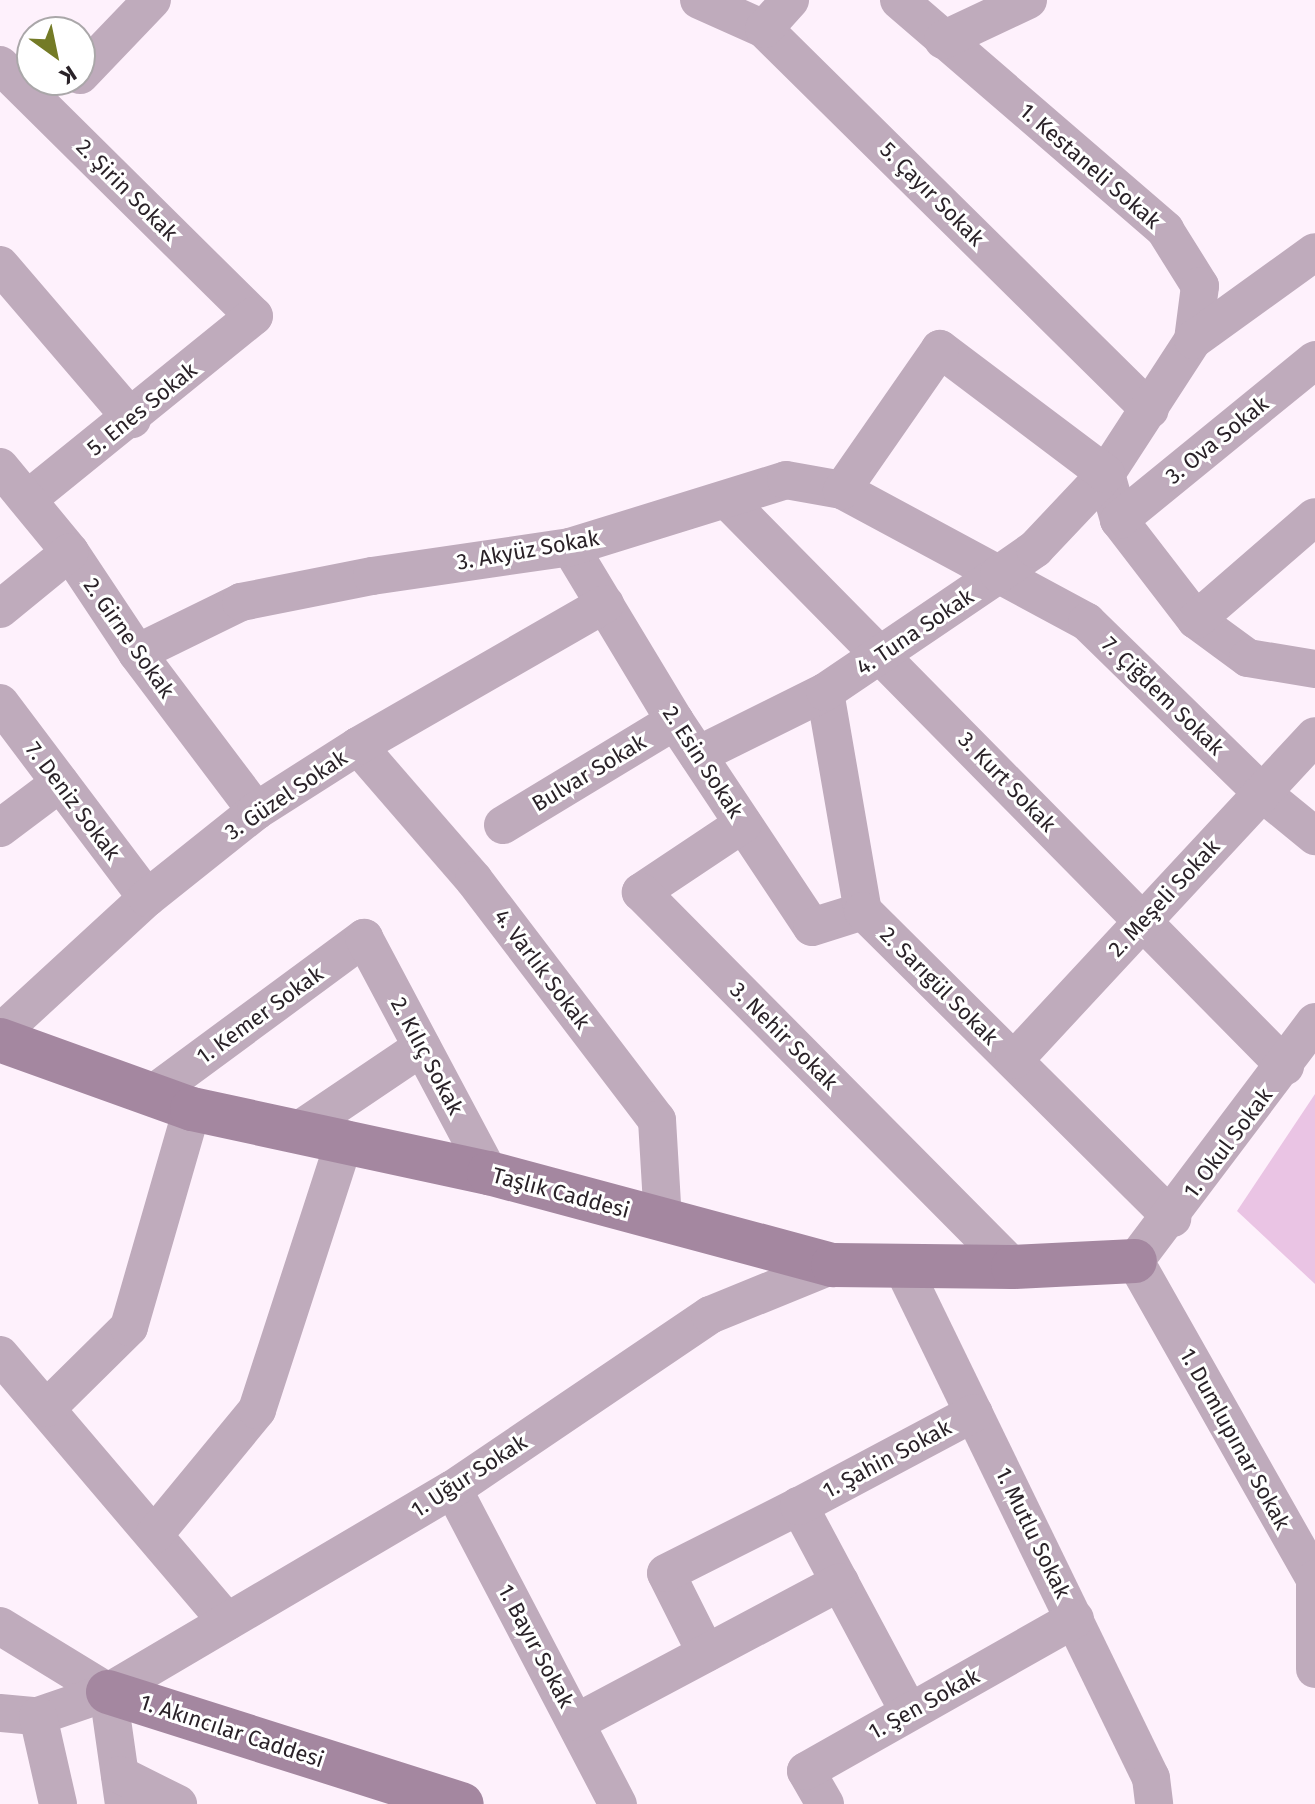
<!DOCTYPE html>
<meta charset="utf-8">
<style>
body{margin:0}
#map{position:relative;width:1315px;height:1804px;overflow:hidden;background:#fef1fc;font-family:"Fira Sans",sans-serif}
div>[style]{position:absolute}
.green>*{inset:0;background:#eac4e4}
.street>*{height:38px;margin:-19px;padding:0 19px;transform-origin:19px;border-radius:19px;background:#bfabbc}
.secondary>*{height:44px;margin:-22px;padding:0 22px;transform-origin:22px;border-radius:22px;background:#a487a0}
span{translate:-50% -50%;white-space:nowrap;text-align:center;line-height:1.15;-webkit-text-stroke:6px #fff;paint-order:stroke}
.street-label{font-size:22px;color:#2a2228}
.north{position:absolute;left:16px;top:16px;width:80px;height:80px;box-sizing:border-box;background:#fff;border:2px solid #aaa7a9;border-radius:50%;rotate:147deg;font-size:22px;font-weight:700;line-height:32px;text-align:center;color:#2a2228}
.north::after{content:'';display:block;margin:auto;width:28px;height:36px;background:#747b26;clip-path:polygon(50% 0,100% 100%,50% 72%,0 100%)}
</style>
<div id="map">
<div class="green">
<i style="clip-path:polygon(1315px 1094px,1315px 1284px,1237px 1211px)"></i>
</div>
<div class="street">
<i style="left:699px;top:0;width:71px;rotate:24deg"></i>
<i style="left:764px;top:29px;width:542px;rotate:44.63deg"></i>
<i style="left:899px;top:0;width:352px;rotate:40.8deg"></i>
<i style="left:1165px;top:230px;width:66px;rotate:58deg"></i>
<i style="left:1200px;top:286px;width:54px;rotate:97.4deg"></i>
<i style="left:1193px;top:340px;width:160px;rotate:123deg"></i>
<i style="left:1106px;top:474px;width:48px;rotate:74.2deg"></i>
<i style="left:1119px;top:520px;width:126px;rotate:52.4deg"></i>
<i style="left:1196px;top:620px;width:64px;rotate:36.2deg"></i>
<i style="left:1248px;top:658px;width:68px;rotate:9.3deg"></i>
<i style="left:764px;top:29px;width:39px;rotate:-48deg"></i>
<i style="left:943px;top:40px;width:94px;rotate:-25.2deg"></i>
<i style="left:0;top:65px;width:357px;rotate:44.7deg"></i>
<i style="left:254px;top:316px;width:291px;rotate:141deg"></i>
<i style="left:80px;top:75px;width:104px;rotate:-46.2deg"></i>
<i style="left:0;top:265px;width:203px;rotate:49.4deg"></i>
<i style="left:1193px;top:340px;width:150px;rotate:-35.8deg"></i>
<i style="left:0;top:467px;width:110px;rotate:50.5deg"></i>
<i style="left:70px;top:552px;width:121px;rotate:56.4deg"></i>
<i style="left:137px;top:653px;width:198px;rotate:53deg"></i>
<i style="left:727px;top:500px;width:795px;rotate:45.41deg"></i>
<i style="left:1119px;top:520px;width:253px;rotate:-39.2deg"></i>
<i style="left:570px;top:547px;width:203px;rotate:58.9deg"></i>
<i style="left:675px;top:721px;width:247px;rotate:56.4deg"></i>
<i style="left:812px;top:927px;width:53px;rotate:-17.4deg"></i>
<i style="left:0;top:609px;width:90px;rotate:-39.2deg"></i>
<i style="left:1196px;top:620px;width:157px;rotate:-40.9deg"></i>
<i style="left:137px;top:653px;width:116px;rotate:-26.1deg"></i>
<i style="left:241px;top:602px;width:134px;rotate:-11.2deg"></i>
<i style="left:372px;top:576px;width:200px;rotate:-8.3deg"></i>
<i style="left:570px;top:547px;width:226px;rotate:-17.2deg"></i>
<i style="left:786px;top:480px;width:57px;rotate:10.1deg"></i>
<i style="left:842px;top:490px;width:278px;rotate:28.3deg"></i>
<i style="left:1087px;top:622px;width:243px;rotate:44.3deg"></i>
<i style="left:1261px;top:792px;width:70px;rotate:39.2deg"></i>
<i style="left:825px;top:692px;width:222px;rotate:80.2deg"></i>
<i style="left:863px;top:911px;width:436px;rotate:44.8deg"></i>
<i style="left:0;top:703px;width:244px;rotate:53deg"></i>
<i style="left:358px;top:746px;width:177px;rotate:49.1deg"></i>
<i style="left:474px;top:880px;width:302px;rotate:52.7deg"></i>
<i style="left:657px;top:1120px;width:100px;rotate:86.6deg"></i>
<i style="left:698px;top:755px;width:142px;rotate:-26.4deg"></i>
<i style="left:825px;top:692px;width:210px;rotate:-34.1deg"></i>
<i style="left:999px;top:574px;width:44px;rotate:-34.8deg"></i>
<i style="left:1035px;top:549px;width:103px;rotate:-46.6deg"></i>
<i style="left:1106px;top:474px;width:208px;rotate:-143deg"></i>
<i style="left:940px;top:349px;width:172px;rotate:124.8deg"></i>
<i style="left:743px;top:824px;width:123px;rotate:146.3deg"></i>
<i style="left:641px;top:892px;width:528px;rotate:45.23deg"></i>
<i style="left:503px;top:825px;width:201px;rotate:-31.2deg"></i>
<i style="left:0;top:828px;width:75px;rotate:-36.9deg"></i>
<i style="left:1315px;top:1022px;width:299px;rotate:127deg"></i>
<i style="left:1135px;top:1261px;width:365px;rotate:60.5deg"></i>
<i style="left:1315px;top:1579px;width:90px;rotate:90deg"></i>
<i style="left:0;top:1033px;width:200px;rotate:-42.6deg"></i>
<i style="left:147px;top:898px;width:139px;rotate:-38.6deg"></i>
<i style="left:256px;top:811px;width:121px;rotate:-32.5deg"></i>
<i style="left:358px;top:746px;width:285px;rotate:-29.9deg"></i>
<i style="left:1014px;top:1060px;width:442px;rotate:-47.1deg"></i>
<i style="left:155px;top:1092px;width:260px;rotate:-36.4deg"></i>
<i style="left:364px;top:938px;width:266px;rotate:62deg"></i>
<i style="left:299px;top:1130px;width:148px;rotate:-34deg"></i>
<i style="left:902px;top:1266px;width:569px;rotate:64.07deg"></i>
<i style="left:1151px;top:1778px;width:26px;rotate:83deg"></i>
<i style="left:0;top:1355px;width:350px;rotate:49.6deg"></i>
<i style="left:47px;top:1408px;width:115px;rotate:-44.6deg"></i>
<i style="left:129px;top:1327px;width:227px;rotate:-73.9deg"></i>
<i style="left:453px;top:1489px;width:356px;rotate:62.4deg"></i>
<i style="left:154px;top:1535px;width:162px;rotate:-50.5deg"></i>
<i style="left:257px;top:1410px;width:285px;rotate:-72deg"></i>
<i style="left:0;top:1626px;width:127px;rotate:31.4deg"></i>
<i style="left:706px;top:1653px;width:89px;rotate:-116.6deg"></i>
<i style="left:666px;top:1573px;width:149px;rotate:-26.7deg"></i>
<i style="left:108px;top:1692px;width:113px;rotate:81.9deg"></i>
<i style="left:909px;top:1712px;width:234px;rotate:-118.1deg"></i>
<i style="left:799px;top:1506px;width:198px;rotate:-28deg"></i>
<i style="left:0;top:1713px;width:38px;rotate:5deg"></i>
<i style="left:38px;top:1716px;width:74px;rotate:-18.9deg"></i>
<i style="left:108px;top:1692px;width:400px;rotate:-30.5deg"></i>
<i style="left:453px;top:1489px;width:310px;rotate:-34.1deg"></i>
<i style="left:710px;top:1315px;width:133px;rotate:-22.1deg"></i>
<i style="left:38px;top:1716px;width:90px;rotate:77.2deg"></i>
<i style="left:577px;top:1722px;width:298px;rotate:-28deg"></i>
<i style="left:120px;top:1775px;width:65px;rotate:26.6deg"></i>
<i style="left:825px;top:1804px;width:38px;rotate:-120deg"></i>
<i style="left:806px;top:1771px;width:309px;rotate:-29.5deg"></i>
</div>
<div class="secondary">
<i style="left:0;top:1040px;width:204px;rotate:19.8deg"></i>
<i style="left:192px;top:1109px;width:304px;rotate:12.2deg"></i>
<i style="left:489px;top:1173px;width:356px;rotate:15deg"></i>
<i style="left:833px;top:1265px;width:180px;rotate:0.6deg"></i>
<i style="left:1013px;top:1267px;width:122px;rotate:-2.8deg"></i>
<i style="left:108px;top:1692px;width:371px;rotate:17.6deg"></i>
</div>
<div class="street-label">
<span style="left:1090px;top:166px;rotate:41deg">1. Kestaneli Sokak</span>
<span style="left:127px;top:190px;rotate:45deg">2. Şirin Sokak</span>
<span style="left:932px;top:194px;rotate:45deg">5. Çayır Sokak</span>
<span style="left:142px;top:409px;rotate:-39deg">5. Enes Sokak</span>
<span style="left:1217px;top:440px;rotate:-39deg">3. Ova Sokak</span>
<span style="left:528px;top:550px;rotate:-10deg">3. Akyüz Sokak</span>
<span style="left:915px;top:632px;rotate:-34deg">4. Tuna Sokak</span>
<span style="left:129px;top:638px;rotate:55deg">2. Girne Sokak</span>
<span style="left:1163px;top:696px;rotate:44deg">7. Çiğdem Sokak</span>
<span style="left:703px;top:762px;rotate:57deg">2. Esin Sokak</span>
<span style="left:589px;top:773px;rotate:-31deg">Bulvar Sokak</span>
<span style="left:1007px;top:782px;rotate:46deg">3. Kurt Sokak</span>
<span style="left:286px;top:795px;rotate:-34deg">3. Güzel Sokak</span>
<span style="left:73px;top:801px;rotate:53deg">7. Deniz Sokak</span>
<span style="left:1164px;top:898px;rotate:-47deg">2. Meşeli Sokak</span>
<span style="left:542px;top:969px;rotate:53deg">4. Varlık Sokak</span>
<span style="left:939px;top:986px;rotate:45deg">2. Sarıgül Sokak</span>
<span style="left:260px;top:1015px;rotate:-36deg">1. Kemer Sokak</span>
<span style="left:784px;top:1036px;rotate:45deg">3. Nehir Sokak</span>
<span style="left:427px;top:1056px;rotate:62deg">2. Kılıç Sokak</span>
<span style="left:1228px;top:1143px;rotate:-53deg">1. Okul Sokak</span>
<span style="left:561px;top:1193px;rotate:15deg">Taşlık Caddesi</span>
<span style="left:1235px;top:1439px;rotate:61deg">1. Dumlupınar Sokak</span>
<span style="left:887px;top:1459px;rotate:-28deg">1. Şahin Sokak</span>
<span style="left:469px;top:1476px;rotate:-33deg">1. Uğur Sokak</span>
<span style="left:1033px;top:1533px;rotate:64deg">1. Mutlu Sokak</span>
<span style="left:536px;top:1646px;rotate:62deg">1. Bayır Sokak</span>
<span style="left:924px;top:1704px;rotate:-29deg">1. Şen Sokak</span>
<span style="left:232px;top:1731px;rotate:18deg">1. Akıncılar Caddesi</span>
</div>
<div class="north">K</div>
</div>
